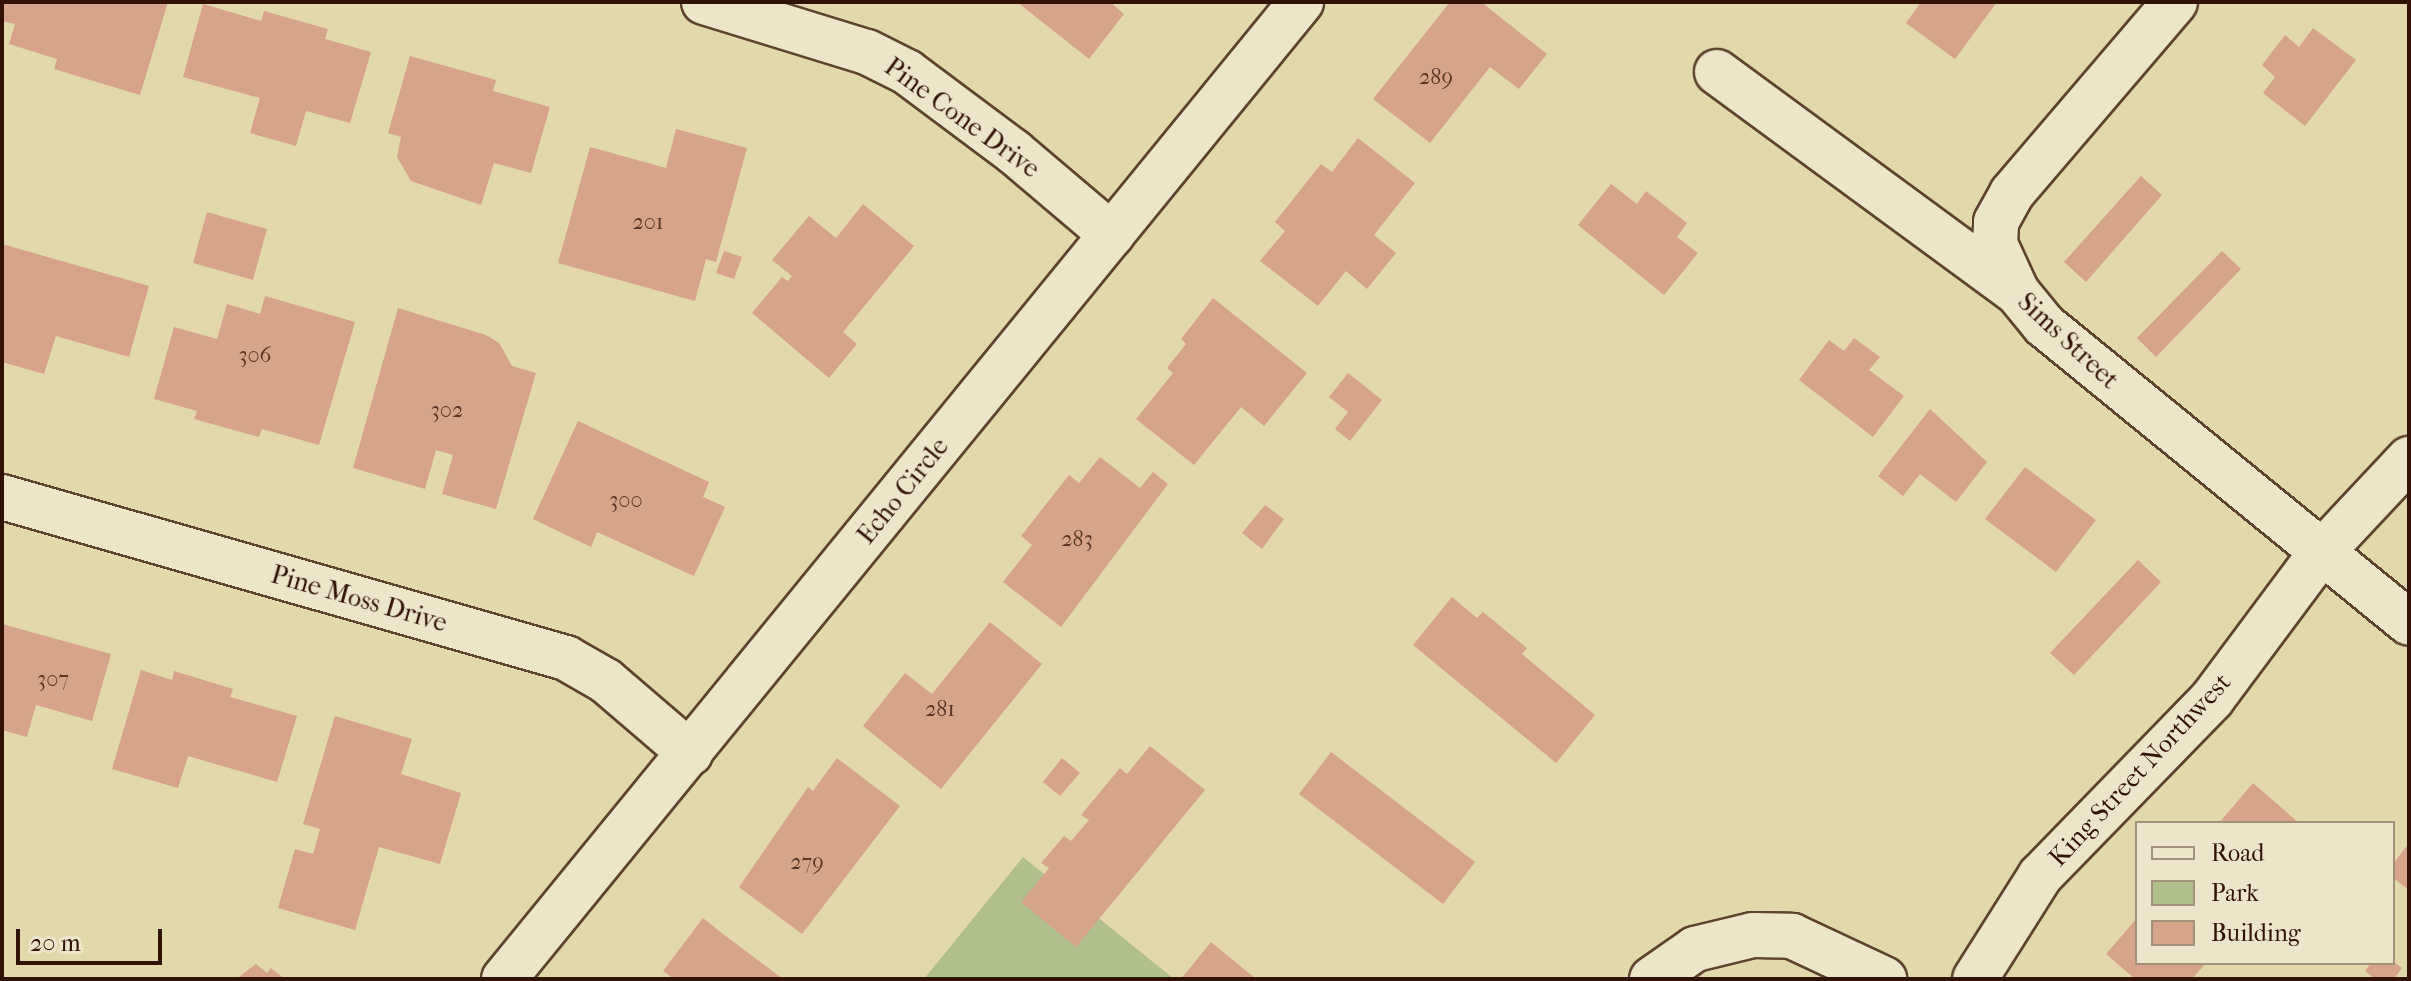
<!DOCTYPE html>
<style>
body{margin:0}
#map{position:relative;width:2411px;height:981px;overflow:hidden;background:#e3d7ac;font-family:"IM FELL French Canon",serif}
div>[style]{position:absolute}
.green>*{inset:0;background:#b0bf8c}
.building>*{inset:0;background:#d6a48b}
.roads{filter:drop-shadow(2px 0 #5e432e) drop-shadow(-2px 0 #5e432e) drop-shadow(0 2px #5e432e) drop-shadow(0 -2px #5e432e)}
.minor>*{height:44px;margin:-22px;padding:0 22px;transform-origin:22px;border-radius:22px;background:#ede5c9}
span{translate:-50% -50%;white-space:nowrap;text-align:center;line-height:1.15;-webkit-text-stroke:6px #ede5c9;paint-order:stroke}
.number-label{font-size:22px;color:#5a3626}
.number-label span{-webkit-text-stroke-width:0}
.street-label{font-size:26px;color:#311204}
.frame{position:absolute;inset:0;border:4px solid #311204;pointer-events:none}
.legend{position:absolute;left:2135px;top:821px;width:260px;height:144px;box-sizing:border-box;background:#ede5c9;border:2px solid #a2917a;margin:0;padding:10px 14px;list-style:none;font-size:24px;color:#311204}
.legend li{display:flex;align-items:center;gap:16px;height:40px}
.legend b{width:40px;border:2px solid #a2917a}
.scale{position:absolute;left:16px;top:929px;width:146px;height:36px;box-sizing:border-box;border:4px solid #311204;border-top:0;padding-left:10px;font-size:24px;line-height:28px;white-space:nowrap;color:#311204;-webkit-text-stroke:6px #ede5c9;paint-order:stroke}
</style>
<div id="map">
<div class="green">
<i style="clip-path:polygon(1023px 857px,1174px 979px,924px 979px)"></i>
</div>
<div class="building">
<i style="clip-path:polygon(3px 2px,168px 2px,140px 95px,54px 69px,57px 59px,9px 44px,15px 24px,2px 21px)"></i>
<i style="clip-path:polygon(1017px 2px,1110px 2px,1124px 14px,1089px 59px)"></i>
<i style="clip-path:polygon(1450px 2px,1481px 2px,1547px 54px,1519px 89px,1490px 67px,1430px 143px,1373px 99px)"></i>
<i style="clip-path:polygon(1921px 2px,1997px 2px,1955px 59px,1906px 23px)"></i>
<i style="clip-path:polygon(203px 4px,261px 21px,264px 11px,328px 29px,325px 39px,371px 52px,350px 123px,306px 111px,296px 146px,250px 133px,260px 98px,183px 77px)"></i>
<i style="clip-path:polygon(2313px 28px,2356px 60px,2305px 126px,2263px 93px,2275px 77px,2262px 65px,2285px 35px,2299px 47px)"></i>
<i style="clip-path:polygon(410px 56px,496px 80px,493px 91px,550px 107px,531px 173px,494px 163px,481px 205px,411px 181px,397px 157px,401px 137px,388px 133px)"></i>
<i style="clip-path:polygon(676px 129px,747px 148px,716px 262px,706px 259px,695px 301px,558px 263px,590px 147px,666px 168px)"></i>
<i style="clip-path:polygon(1358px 138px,1415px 183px,1374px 235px,1396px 253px,1367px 289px,1346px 271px,1318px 306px,1260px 261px,1285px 231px,1275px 222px,1321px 164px,1332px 172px)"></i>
<i style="clip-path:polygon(2141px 176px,2162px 195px,2086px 282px,2064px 262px)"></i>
<i style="clip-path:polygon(1611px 184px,1637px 204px,1646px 191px,1687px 223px,1677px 237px,1698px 253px,1664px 295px,1578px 225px)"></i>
<i style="clip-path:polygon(863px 204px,914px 246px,843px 332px,857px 344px,829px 378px,752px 313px,782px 277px,788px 281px,792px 276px,772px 260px,809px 216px,836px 238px)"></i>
<i style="clip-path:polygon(207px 212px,267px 229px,253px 280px,193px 263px)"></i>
<i style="clip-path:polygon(2px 244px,149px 286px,129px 357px,56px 336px,44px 374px,2px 362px)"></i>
<i style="clip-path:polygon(724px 251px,742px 257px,734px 279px,716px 273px)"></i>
<i style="clip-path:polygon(2222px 251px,2241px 269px,2156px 357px,2137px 338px)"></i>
<i style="clip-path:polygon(265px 296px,355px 322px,319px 445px,262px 429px,259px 437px,194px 419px,197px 411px,154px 399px,174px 327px,217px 339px,227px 304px,260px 314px)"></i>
<i style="clip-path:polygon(1213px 298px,1307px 373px,1264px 426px,1241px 407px,1194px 465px,1136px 419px,1173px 373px,1167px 368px,1186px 344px,1181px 339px)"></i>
<i style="clip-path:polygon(398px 308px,486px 335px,499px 343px,512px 366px,536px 373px,496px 509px,442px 494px,453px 455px,436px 450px,425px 489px,353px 468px)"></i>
<i style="clip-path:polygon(1854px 338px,1880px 357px,1869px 370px,1904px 396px,1873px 437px,1799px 380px,1829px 340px,1844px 351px)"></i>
<i style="clip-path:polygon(1348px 373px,1382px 400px,1350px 441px,1335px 429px,1348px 412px,1329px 397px)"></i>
<i style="clip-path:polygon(1930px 409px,1987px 462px,1956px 502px,1920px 474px,1903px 496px,1878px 476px)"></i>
<i style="clip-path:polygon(578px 421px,709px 482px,703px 497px,725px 507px,694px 576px,597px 532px,591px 547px,533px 519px)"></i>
<i style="clip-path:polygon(1100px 457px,1140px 488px,1153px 472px,1168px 484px,1061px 627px,1003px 582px,1032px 545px,1021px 536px,1069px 475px,1079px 483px)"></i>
<i style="clip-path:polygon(2025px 467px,2096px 520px,2056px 572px,1985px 519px)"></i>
<i style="clip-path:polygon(1265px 505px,1284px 519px,1262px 549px,1242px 533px)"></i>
<i style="clip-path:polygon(2138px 560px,2161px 582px,2074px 675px,2050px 653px)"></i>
<i style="clip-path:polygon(1452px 597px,1477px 618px,1483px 612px,1527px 648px,1522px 654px,1595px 715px,1556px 763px,1413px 645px)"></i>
<i style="clip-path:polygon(990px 622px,1042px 664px,941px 789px,863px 726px,905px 673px,932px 694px)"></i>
<i style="clip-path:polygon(2px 624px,111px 654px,92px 721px,36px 705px,27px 737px,2px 730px)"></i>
<i style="clip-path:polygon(141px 670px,172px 680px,174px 671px,233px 689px,230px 697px,297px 716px,277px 782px,188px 756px,178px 788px,112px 769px)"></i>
<i style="clip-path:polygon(335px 716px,412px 739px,401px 774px,461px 793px,440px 864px,379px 847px,355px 930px,278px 908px,295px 849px,313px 854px,320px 829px,303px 824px)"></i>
<i style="clip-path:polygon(1150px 746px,1205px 790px,1076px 947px,1021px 902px,1049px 868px,1041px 863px,1064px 836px,1071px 841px,1089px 820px,1081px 815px,1120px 768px,1127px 774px)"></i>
<i style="clip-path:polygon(1331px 752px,1475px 862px,1443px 904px,1299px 794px)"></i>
<i style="clip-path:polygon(837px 758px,900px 806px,802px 934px,739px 887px,808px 787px,813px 791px)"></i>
<i style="clip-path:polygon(1062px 758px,1080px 773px,1060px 796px,1043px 782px)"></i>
<i style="clip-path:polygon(2253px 783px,2299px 823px,2219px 823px)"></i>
<i style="clip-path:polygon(2409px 843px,2409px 890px,2393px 878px,2393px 864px)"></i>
<i style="clip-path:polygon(703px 918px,723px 934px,783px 979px,674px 979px,663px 971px)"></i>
<i style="clip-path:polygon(2137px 918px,2137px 963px,2206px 963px,2192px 979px,2135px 979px,2106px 954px)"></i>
<i style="clip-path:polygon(1211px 942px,1256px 979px,1181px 979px)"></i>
<i style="clip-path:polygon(2371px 963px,2395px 963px,2402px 968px,2394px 979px,2375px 979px,2365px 971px)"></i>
<i style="clip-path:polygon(256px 964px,267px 973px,271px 968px,285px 979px,236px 979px)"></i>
</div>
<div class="roads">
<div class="minor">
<i style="left:704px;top:2px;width:170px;rotate:17.1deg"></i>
<i style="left:867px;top:52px;width:45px;rotate:26.6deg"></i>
<i style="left:907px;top:72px;width:134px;rotate:36.8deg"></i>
<i style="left:1014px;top:152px;width:128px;rotate:40.3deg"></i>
<i style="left:1717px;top:72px;width:372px;rotate:36.3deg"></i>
<i style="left:2017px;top:292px;width:43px;rotate:50.7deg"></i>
<i style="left:2044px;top:325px;width:471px;rotate:39.2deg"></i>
<i style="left:2017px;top:292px;width:53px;rotate:-114.6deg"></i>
<i style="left:1995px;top:244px;width:22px;rotate:-87deg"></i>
<i style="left:1996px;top:222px;width:33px;rotate:-61deg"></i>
<i style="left:2012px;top:193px;width:251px;rotate:-49.5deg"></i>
<i style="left:2px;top:497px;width:587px;rotate:15.93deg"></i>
<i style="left:566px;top:658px;width:46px;rotate:29.9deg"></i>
<i style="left:606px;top:681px;width:111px;rotate:40.6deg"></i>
<i style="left:504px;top:979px;width:1261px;rotate:-50.79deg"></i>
<i style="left:1652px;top:979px;width:52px;rotate:-34.9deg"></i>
<i style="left:1695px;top:949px;width:60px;rotate:-13.6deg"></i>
<i style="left:1753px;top:935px;width:39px;rotate:1deg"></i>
<i style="left:1792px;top:936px;width:102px;rotate:25.1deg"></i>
<i style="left:1975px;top:979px;width:122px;rotate:-57.7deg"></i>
<i style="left:2040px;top:876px;width:247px;rotate:-45.8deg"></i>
<i style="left:2212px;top:699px;width:182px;rotate:-53.3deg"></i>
<i style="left:2321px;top:553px;width:129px;rotate:-46.9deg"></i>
</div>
</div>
<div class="number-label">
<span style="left:1436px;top:78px">289</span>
<span style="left:648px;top:223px">201</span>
<span style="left:255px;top:356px">306</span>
<span style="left:447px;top:411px">302</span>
<span style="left:626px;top:501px">300</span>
<span style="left:1077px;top:540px">283</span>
<span style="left:53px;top:680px">307</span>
<span style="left:940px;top:710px">281</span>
<span style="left:807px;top:863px">279</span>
</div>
<div class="street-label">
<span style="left:962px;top:118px;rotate:36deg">Pine Cone Drive</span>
<span style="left:2068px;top:341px;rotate:43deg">Sims Street</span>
<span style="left:903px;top:491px;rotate:-51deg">Echo Circle</span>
<span style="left:359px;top:599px;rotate:16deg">Pine Moss Drive</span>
<span style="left:2140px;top:770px;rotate:-47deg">King Street Northwest</span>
</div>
<div class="frame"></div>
<ul class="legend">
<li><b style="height:10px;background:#ede5c9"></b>Road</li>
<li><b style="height:22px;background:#b0bf8c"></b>Park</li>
<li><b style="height:22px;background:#d6a48b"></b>Building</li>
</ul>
<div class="scale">20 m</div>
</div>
